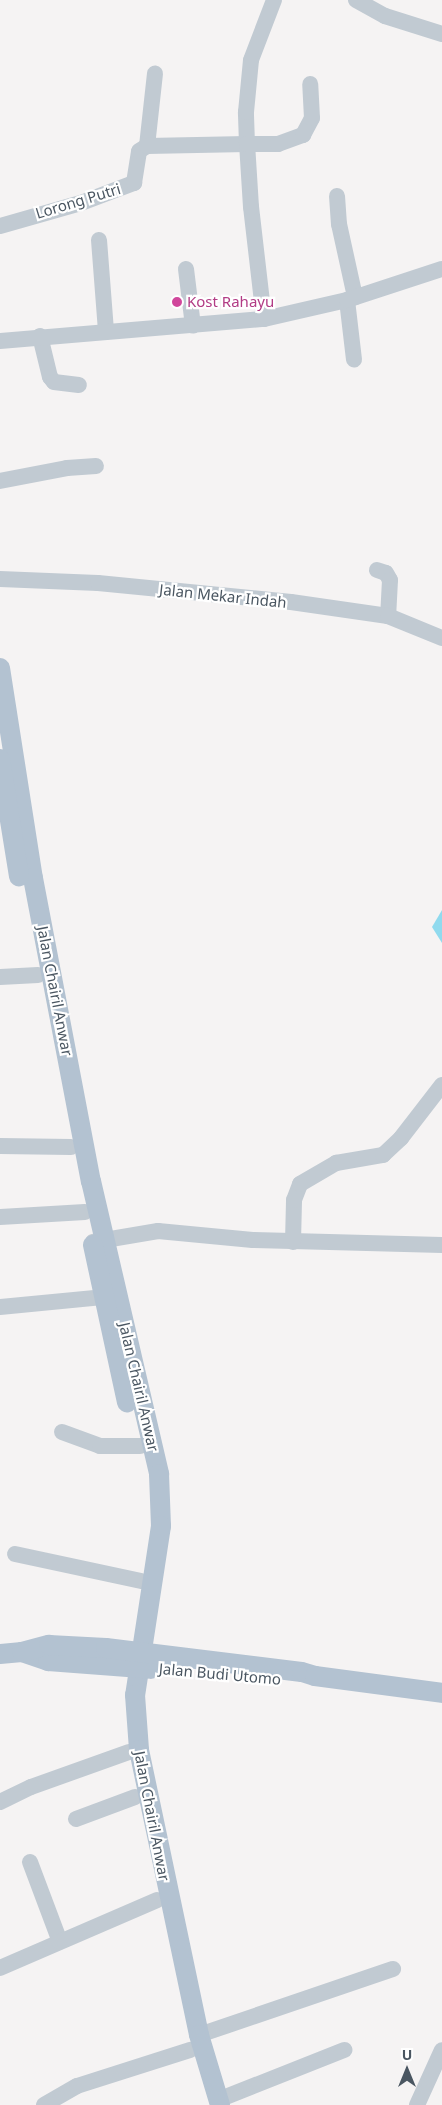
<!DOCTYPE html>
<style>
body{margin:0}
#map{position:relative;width:442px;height:2105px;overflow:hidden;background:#f5f3f3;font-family:"Noto Sans",sans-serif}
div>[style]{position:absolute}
.water>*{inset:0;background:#90daee}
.minor>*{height:16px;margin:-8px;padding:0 8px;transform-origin:8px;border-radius:8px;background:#c1cad2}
.major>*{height:20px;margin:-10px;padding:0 10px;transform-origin:10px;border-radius:10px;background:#b3c2d1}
.dots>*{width:14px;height:14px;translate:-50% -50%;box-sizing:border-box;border:2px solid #fff;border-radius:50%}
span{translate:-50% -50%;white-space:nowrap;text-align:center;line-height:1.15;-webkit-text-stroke:4.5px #fff;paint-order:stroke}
.street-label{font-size:15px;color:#4a5661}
.hotel-label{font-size:15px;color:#b23c85}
.left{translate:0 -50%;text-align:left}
.north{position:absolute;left:382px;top:2045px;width:50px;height:50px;-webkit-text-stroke:4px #fff;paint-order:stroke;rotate:0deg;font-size:14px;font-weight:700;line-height:20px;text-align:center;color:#4a5661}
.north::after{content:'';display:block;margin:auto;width:18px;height:22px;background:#4a5661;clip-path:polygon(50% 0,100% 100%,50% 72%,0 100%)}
</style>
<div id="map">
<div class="water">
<i style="clip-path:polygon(442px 910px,442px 943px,432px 927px)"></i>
</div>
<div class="minor">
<i style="left:356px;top:0;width:33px;rotate:29deg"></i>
<i style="left:385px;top:16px;width:60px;rotate:17.5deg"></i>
<i style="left:147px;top:146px;width:73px;rotate:-83.7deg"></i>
<i style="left:337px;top:196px;width:28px;rotate:86deg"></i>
<i style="left:339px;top:224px;width:75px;rotate:77.6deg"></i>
<i style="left:0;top:226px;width:84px;rotate:-15.9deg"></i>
<i style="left:81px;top:203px;width:57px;rotate:-20.7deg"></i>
<i style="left:134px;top:183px;width:32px;rotate:-81deg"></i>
<i style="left:139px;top:151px;width:9px;rotate:-32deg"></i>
<i style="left:147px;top:146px;width:100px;rotate:-1.1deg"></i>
<i style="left:247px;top:144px;width:32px;rotate:-92deg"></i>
<i style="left:246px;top:112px;width:52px;rotate:-84.5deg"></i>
<i style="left:251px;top:60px;width:64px;rotate:-69deg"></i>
<i style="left:99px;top:240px;width:92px;rotate:85.6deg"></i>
<i style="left:186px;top:269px;width:57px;rotate:83deg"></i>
<i style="left:347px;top:300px;width:60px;rotate:83.3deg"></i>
<i style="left:264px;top:319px;width:113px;rotate:-96.6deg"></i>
<i style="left:251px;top:207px;width:63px;rotate:-93.6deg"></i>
<i style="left:247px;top:144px;width:31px"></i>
<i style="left:278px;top:144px;width:27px;rotate:-20deg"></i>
<i style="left:303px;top:135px;width:19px;rotate:-62deg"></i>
<i style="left:312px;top:118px;width:34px;rotate:-93deg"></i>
<i style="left:40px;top:336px;width:42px;rotate:76.3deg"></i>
<i style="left:50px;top:377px;width:6px;rotate:51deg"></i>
<i style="left:54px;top:382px;width:25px;rotate:7deg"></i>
<i style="left:0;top:341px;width:265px;rotate:-4.8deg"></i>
<i style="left:264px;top:319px;width:85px;rotate:-12.9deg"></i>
<i style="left:347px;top:300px;width:100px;rotate:-18.1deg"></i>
<i style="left:0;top:481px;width:68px;rotate:-11deg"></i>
<i style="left:67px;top:468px;width:29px;rotate:-4deg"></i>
<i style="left:377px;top:570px;width:9px;rotate:18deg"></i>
<i style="left:386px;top:573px;width:8px;rotate:60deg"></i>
<i style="left:390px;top:580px;width:36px;rotate:93deg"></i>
<i style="left:0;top:579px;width:98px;rotate:2.3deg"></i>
<i style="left:98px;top:583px;width:194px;rotate:5.6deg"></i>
<i style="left:291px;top:602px;width:98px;rotate:8.2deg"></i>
<i style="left:388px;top:616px;width:58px;rotate:22.2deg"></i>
<i style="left:0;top:977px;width:38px;rotate:-3deg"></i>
<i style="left:0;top:1146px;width:71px;rotate:0.8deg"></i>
<i style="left:0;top:1217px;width:85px;rotate:-3.4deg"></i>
<i style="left:93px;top:1242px;width:66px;rotate:-9.6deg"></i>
<i style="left:158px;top:1231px;width:95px;rotate:5.4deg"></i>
<i style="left:253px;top:1240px;width:189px;rotate:1.5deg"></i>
<i style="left:293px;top:1242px;width:42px;rotate:-88.6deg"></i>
<i style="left:294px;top:1200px;width:17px;rotate:-69deg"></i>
<i style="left:300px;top:1184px;width:42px;rotate:-30.3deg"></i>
<i style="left:336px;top:1163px;width:48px;rotate:-9.7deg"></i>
<i style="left:383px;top:1155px;width:25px;rotate:-43deg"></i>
<i style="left:401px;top:1138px;width:67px;rotate:-52.3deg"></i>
<i style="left:0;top:1307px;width:103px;rotate:-5.5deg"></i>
<i style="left:62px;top:1432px;width:40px;rotate:20.2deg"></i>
<i style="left:100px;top:1446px;width:40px"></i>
<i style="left:15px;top:1554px;width:129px;rotate:12.1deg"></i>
<i style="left:0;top:1802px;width:34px;rotate:-26deg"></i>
<i style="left:31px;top:1787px;width:104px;rotate:-19.7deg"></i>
<i style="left:76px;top:1819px;width:63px;rotate:-20.4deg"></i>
<i style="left:30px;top:1862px;width:85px;rotate:69.4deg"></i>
<i style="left:0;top:1968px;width:171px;rotate:-23.4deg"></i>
<i style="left:199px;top:2035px;width:205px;rotate:-18.8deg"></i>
<i style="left:218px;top:2100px;width:136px;rotate:-21.6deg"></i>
<i style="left:44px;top:2105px;width:38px;rotate:-30deg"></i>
<i style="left:77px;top:2086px;width:119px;rotate:-17.7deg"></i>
<i style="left:417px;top:2105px;width:60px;rotate:-65.6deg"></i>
</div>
<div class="major">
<i style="left:0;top:668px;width:213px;rotate:81.1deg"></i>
<i style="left:33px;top:878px;width:309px;rotate:79.2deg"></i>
<i style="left:91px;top:1181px;width:301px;rotate:76.9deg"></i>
<i style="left:159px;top:1474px;width:52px;rotate:87.8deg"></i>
<i style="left:161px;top:1526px;width:171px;rotate:98.7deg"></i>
<i style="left:135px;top:1695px;width:55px;rotate:85.8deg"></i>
<i style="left:139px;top:1750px;width:291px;rotate:78.1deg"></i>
<i style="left:199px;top:2035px;width:73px;rotate:73.3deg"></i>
<i style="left:0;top:759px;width:119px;rotate:80.8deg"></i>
<i style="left:93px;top:1245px;width:161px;rotate:77.8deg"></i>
<i style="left:22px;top:1652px;width:28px;rotate:19deg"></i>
<i style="left:48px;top:1661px;width:103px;rotate:4.4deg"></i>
<i style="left:0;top:1654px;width:22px;rotate:-5deg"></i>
<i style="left:22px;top:1652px;width:28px;rotate:-15deg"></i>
<i style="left:49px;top:1645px;width:57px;rotate:3deg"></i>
<i style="left:106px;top:1648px;width:197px;rotate:7deg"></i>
<i style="left:302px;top:1672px;width:14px;rotate:17deg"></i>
<i style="left:315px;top:1676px;width:128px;rotate:7.6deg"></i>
</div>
<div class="dots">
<i style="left:177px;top:302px;background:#d1479c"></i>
</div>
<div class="street-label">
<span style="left:78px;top:201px;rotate:-17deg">Lorong Putri</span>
<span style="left:223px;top:596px;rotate:6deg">Jalan Mekar Indah</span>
<span style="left:55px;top:991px;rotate:79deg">Jalan Chairil Anwar</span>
<span style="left:139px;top:1387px;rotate:77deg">Jalan Chairil Anwar</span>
<span style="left:220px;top:1674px;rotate:5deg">Jalan Budi Utomo</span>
<span style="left:152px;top:1816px;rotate:79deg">Jalan Chairil Anwar</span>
</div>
<div class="hotel-label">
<span class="left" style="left:187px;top:302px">Kost Rahayu</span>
</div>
<div class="north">U</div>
</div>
